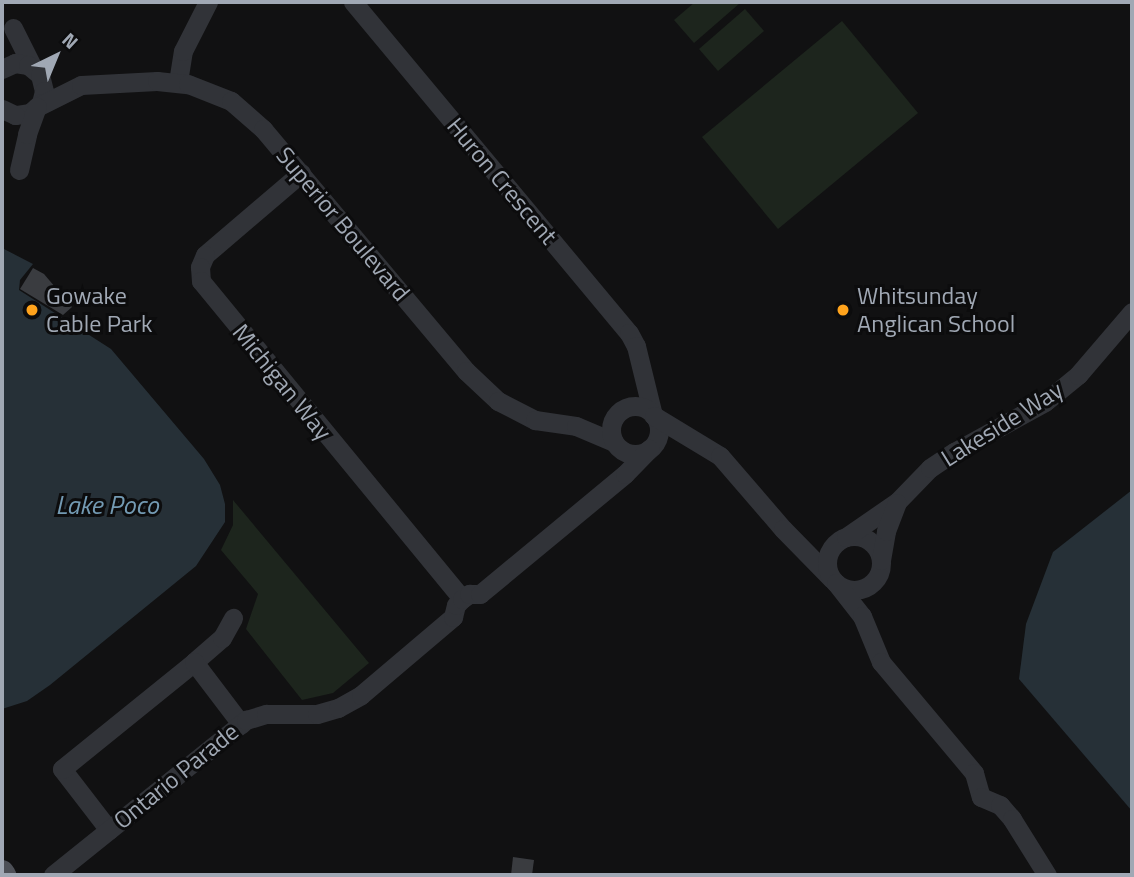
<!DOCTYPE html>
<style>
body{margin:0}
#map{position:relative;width:1134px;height:877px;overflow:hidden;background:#111112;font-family:"Titillium Web",sans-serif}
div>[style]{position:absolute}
.green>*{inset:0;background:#1d251d}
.water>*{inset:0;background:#263037}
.building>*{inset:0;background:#3a3c40}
.minor>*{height:19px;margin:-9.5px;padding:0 9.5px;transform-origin:9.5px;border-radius:9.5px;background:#313338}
.minor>.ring{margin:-9.5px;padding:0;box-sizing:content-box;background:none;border:19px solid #313338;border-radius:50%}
.major>*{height:24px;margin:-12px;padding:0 12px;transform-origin:12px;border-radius:12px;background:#4d5057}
.dots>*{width:19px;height:19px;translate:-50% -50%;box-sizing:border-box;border:4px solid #0c0c0d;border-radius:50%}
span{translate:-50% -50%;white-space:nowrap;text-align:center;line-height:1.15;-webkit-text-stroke:6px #0c0c0d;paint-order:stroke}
.street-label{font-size:24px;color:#a0a8b4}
.poi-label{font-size:24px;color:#a0a8b4}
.left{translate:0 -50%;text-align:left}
.water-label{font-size:26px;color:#739ab3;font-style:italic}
.frame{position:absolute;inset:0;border:4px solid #a0a8b4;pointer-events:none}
.north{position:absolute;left:21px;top:21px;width:70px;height:70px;-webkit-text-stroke:5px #0c0c0d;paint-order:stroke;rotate:43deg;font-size:19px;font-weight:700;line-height:28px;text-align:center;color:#a0a8b4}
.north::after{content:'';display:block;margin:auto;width:24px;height:32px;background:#a0a8b4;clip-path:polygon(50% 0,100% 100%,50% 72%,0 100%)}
</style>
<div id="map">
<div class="green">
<i style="clip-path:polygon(695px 2px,739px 2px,740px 3px,694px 43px,674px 20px)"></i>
<i style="clip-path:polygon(745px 9px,764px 31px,718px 71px,699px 49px)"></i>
<i style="clip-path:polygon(842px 21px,918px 113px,778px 229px,702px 137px)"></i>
<i style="clip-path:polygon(233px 500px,369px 663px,333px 693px,302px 700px,246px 629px,258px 594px,221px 550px,233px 525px)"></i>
</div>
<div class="water">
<i style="clip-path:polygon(4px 249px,33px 264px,20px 280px,19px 290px,111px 349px,204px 459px,220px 485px,225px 504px,225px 522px,196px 566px,50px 685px,27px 701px,2px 709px)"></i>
<i style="clip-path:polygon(1132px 490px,1132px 811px,1019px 679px,1026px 624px,1053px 552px)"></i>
</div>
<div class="building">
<i style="clip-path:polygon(33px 268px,44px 274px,72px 307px,63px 315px,20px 289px)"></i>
<i style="clip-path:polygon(513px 857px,534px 860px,532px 875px,511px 875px)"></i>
</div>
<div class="minor">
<i style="left:353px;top:2px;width:431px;rotate:50.2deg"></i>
<i style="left:629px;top:333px;width:15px;rotate:62deg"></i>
<i style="left:636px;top:346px;width:71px;rotate:76.2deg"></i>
<i style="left:13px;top:28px;width:45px;rotate:63.4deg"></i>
<i style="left:2px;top:69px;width:14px;rotate:-25deg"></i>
<i style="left:15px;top:63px;width:13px;rotate:9deg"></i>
<i style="left:28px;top:65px;width:16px;rotate:40deg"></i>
<i style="left:40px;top:75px;width:16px;rotate:76deg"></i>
<i style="left:44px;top:91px;width:12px;rotate:104deg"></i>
<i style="left:41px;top:103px;width:15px;rotate:138deg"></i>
<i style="left:30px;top:113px;width:15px;rotate:172deg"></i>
<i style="left:15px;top:115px;width:14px;rotate:-155deg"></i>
<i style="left:178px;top:82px;width:31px;rotate:-81deg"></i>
<i style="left:183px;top:51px;width:55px;rotate:-63deg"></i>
<i style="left:39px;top:106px;width:47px;rotate:-26.6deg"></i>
<i style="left:81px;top:85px;width:76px;rotate:-3deg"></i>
<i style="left:157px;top:81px;width:31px;rotate:6deg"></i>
<i style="left:188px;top:84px;width:46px;rotate:21.6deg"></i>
<i style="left:231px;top:101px;width:43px;rotate:41.2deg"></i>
<i style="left:263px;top:129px;width:316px;rotate:50deg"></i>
<i style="left:466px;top:371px;width:44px;rotate:43.2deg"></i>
<i style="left:498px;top:401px;width:42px;rotate:27.2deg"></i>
<i style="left:535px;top:420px;width:41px;rotate:8.3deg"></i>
<i style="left:576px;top:426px;width:41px;rotate:22.8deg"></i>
<i style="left:19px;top:170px;width:37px;rotate:-77deg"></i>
<i style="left:27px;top:134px;width:29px;rotate:-70deg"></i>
<i style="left:301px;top:173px;width:126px;rotate:139.5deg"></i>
<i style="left:205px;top:255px;width:13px;rotate:113deg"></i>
<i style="left:200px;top:267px;width:14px;rotate:86deg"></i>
<i style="left:201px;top:281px;width:411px;rotate:50.6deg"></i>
<i class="ring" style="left:611px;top:406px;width:29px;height:29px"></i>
<i style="left:654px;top:416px;width:77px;rotate:31.2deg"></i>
<i style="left:720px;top:456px;width:96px;rotate:49.2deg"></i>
<i style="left:783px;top:529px;width:70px;rotate:45.6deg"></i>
<i class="ring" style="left:827px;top:536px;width:35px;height:35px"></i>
<i style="left:846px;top:537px;width:62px;rotate:-34.5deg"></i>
<i style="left:897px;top:502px;width:47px;rotate:-45.9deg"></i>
<i style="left:930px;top:468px;width:29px;rotate:-34deg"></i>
<i style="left:954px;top:452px;width:104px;rotate:-28.8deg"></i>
<i style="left:1045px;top:402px;width:43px;rotate:-39.3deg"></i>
<i style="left:1078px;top:375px;width:83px;rotate:-49.4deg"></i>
<i style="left:881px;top:560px;width:29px;rotate:-80deg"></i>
<i style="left:886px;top:531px;width:30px;rotate:-69deg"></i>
<i style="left:836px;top:583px;width:42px;rotate:51.8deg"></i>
<i style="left:862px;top:616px;width:50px;rotate:67.6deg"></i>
<i style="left:881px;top:662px;width:145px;rotate:50deg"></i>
<i style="left:974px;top:773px;width:25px;rotate:74deg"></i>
<i style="left:981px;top:797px;width:21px;rotate:23deg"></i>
<i style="left:1000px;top:805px;width:18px;rotate:49deg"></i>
<i style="left:1012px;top:819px;width:66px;rotate:58deg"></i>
<i style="left:194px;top:662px;width:37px;rotate:-41deg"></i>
<i style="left:222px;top:638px;width:23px;rotate:-61deg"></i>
<i style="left:109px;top:830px;width:77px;rotate:-127.6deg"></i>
<i style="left:62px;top:769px;width:170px;rotate:-39deg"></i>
<i style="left:194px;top:662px;width:78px;rotate:52.8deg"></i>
<i style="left:53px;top:875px;width:248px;rotate:-38.8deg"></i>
<i style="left:246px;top:720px;width:21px;rotate:-17deg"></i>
<i style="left:266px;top:714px;width:51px"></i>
<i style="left:317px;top:714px;width:22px;rotate:-16deg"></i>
<i style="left:338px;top:708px;width:26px;rotate:-29deg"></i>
<i style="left:361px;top:695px;width:121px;rotate:-40.3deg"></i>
<i style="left:453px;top:617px;width:12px;rotate:-76deg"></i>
<i style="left:456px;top:605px;width:8px;rotate:-45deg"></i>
<i style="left:462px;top:599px;width:9px;rotate:-36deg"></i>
<i style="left:469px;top:594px;width:11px"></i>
<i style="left:480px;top:594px;width:188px;rotate:-39.6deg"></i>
<i style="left:625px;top:474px;width:35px;rotate:-46deg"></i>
</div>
<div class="major">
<i style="left:2px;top:872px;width:4px;rotate:56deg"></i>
</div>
<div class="dots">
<i style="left:32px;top:310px;background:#ffa31c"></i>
<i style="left:843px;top:310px;background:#ffa31c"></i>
</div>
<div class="street-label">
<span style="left:502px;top:181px;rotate:50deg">Huron Crescent</span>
<span style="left:343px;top:224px;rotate:50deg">Superior Boulevard</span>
<span style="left:282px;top:382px;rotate:51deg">Michigan Way</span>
<span style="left:1002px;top:424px;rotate:-32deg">Lakeside Way</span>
<span style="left:176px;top:776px;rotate:-39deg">Ontario Parade</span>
</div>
<div class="poi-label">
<span class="left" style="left:46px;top:310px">Gowake<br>Cable Park</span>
<span class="left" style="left:857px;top:310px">Whitsunday<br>Anglican School</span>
</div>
<div class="water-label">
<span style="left:107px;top:505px">Lake Poco</span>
</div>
<div class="frame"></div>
<div class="north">N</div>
</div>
